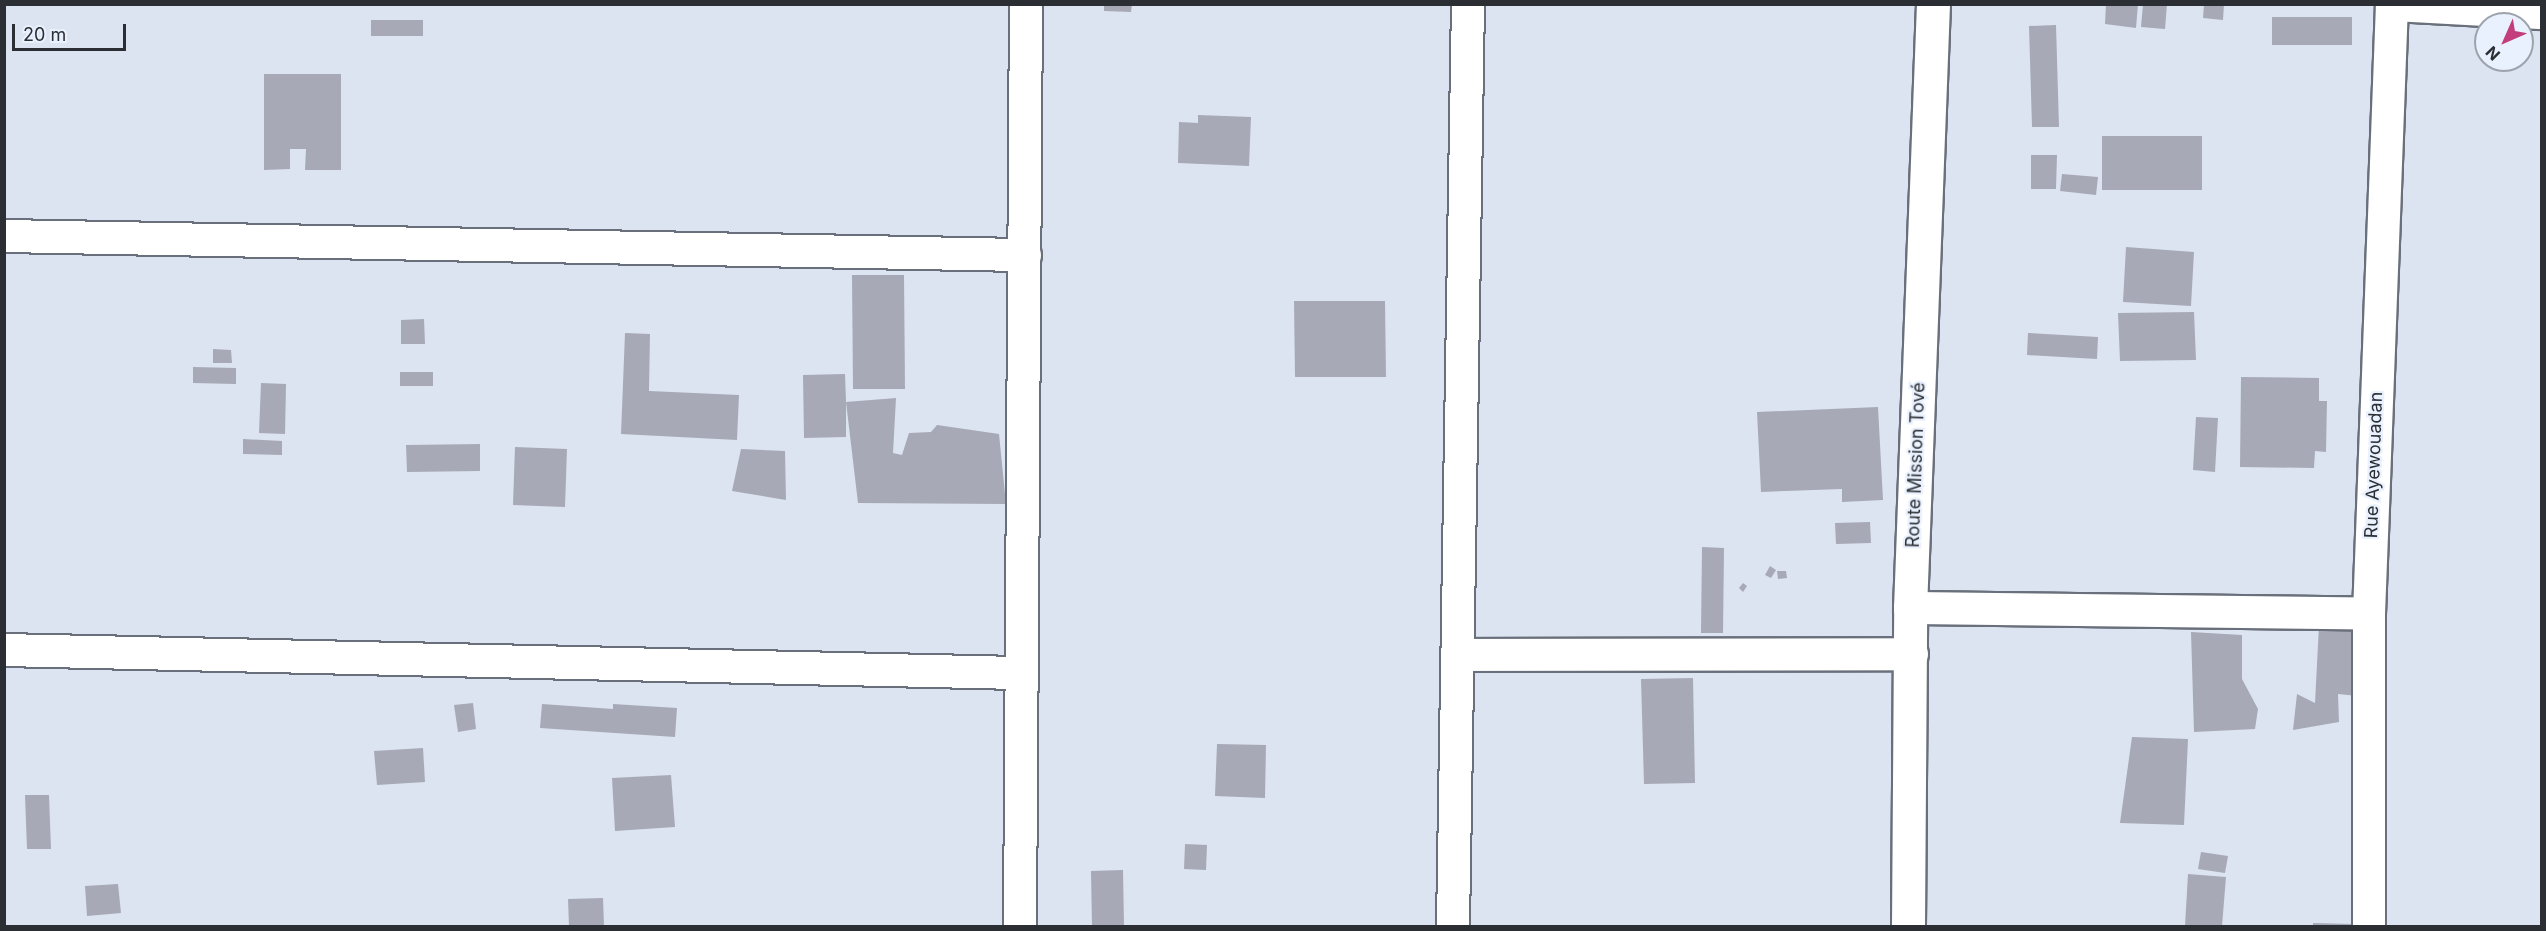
<!DOCTYPE html>
<meta charset="utf-8">
<style>
body{margin:0}
#map{position:relative;width:2546px;height:931px;overflow:hidden;background:#dce4f1;font-family:Inter,sans-serif}
div>[style]{position:absolute}
.building>*{inset:0;background:#a7a9b7}
.roads{filter:drop-shadow(2px 0 #69707b) drop-shadow(-2px 0 #69707b) drop-shadow(0 2px #69707b) drop-shadow(0 -2px #69707b)}
.street>*{height:32px;margin:-16px;padding:0 16px;transform-origin:16px;border-radius:16px;background:#fff}
.secondary>*{height:33px;margin:-16.5px;padding:0 16.5px;transform-origin:16.5px;border-radius:16.5px;background:#fff}
span{translate:-50% -50%;white-space:nowrap;text-align:center;line-height:1.15;-webkit-text-stroke:4.5px #e9f1fe;paint-order:stroke}
.street-label{font-size:18px;color:#2b2e33}
.frame{position:absolute;inset:0;border:6px solid #2b2e33;pointer-events:none}
.north{position:absolute;left:2474px;top:12px;width:60px;height:60px;box-sizing:border-box;background:#e9f1fe;border:2px solid #9da3ad;border-radius:50%;rotate:225deg;font-size:16px;font-weight:700;line-height:24px;text-align:center;color:#2b2e33}
.north::after{content:'';display:block;margin:auto;width:21px;height:27px;background:#c33c7c;clip-path:polygon(50% 0,100% 100%,50% 72%,0 100%)}
.scale{position:absolute;left:12px;top:24px;width:114px;height:27px;box-sizing:border-box;border:3px solid #2b2e33;border-top:0;padding-left:8px;font-size:18px;line-height:21px;white-space:nowrap;color:#2b2e33;-webkit-text-stroke:4px #e9f1fe;paint-order:stroke}
</style>
<div id="map">
<div class="building">
<i style="clip-path:polygon(1104px 4px,1132px 4px,1131px 12px,1104px 11px)"></i>
<i style="clip-path:polygon(2106px 4px,2138px 4px,2136px 28px,2105px 24px)"></i>
<i style="clip-path:polygon(2143px 4px,2167px 4px,2165px 29px,2141px 27px)"></i>
<i style="clip-path:polygon(2204px 4px,2224px 4px,2223px 20px,2203px 18px)"></i>
<i style="clip-path:polygon(2272px 17px,2352px 17px,2352px 45px,2272px 45px)"></i>
<i style="clip-path:polygon(371px 20px,423px 20px,423px 36px,371px 36px)"></i>
<i style="clip-path:polygon(2056px 25px,2059px 127px,2032px 127px,2029px 26px)"></i>
<i style="clip-path:polygon(264px 74px,341px 74px,341px 170px,305px 170px,306px 149px,290px 149px,290px 169px,264px 170px)"></i>
<i style="clip-path:polygon(1198px 115px,1251px 117px,1249px 166px,1178px 163px,1179px 122px,1198px 123px)"></i>
<i style="clip-path:polygon(2102px 136px,2202px 136px,2202px 190px,2102px 190px)"></i>
<i style="clip-path:polygon(2031px 155px,2057px 155px,2056px 189px,2031px 189px)"></i>
<i style="clip-path:polygon(2062px 174px,2098px 177px,2096px 195px,2060px 191px)"></i>
<i style="clip-path:polygon(2126px 247px,2194px 252px,2191px 306px,2123px 302px)"></i>
<i style="clip-path:polygon(852px 275px,904px 275px,905px 389px,853px 389px)"></i>
<i style="clip-path:polygon(1294px 301px,1385px 301px,1386px 377px,1295px 377px)"></i>
<i style="clip-path:polygon(2194px 312px,2196px 360px,2120px 361px,2118px 313px)"></i>
<i style="clip-path:polygon(424px 319px,425px 344px,401px 344px,401px 320px)"></i>
<i style="clip-path:polygon(625px 333px,650px 334px,649px 391px,739px 395px,737px 440px,621px 434px)"></i>
<i style="clip-path:polygon(2028px 333px,2098px 337px,2097px 359px,2027px 355px)"></i>
<i style="clip-path:polygon(213px 349px,231px 350px,232px 363px,213px 363px)"></i>
<i style="clip-path:polygon(193px 367px,236px 368px,236px 384px,193px 383px)"></i>
<i style="clip-path:polygon(400px 372px,433px 372px,433px 386px,400px 386px)"></i>
<i style="clip-path:polygon(845px 374px,846px 402px,896px 398px,893px 453px,902px 455px,909px 433px,931px 432px,937px 425px,999px 434px,1006px 504px,858px 503px,846px 402px,846px 437px,804px 438px,803px 375px)"></i>
<i style="clip-path:polygon(2241px 377px,2319px 378px,2319px 401px,2327px 401px,2326px 452px,2315px 451px,2314px 468px,2240px 467px)"></i>
<i style="clip-path:polygon(261px 383px,286px 384px,285px 434px,259px 433px)"></i>
<i style="clip-path:polygon(1878px 407px,1883px 500px,1842px 502px,1842px 489px,1761px 492px,1757px 412px)"></i>
<i style="clip-path:polygon(2196px 417px,2218px 418px,2215px 472px,2193px 470px)"></i>
<i style="clip-path:polygon(243px 439px,282px 441px,282px 455px,243px 454px)"></i>
<i style="clip-path:polygon(480px 444px,480px 471px,407px 472px,406px 445px)"></i>
<i style="clip-path:polygon(515px 447px,567px 449px,565px 507px,513px 505px)"></i>
<i style="clip-path:polygon(741px 449px,785px 451px,786px 500px,732px 491px)"></i>
<i style="clip-path:polygon(1870px 522px,1871px 543px,1836px 544px,1835px 523px)"></i>
<i style="clip-path:polygon(1702px 547px,1724px 548px,1723px 633px,1701px 633px)"></i>
<i style="clip-path:polygon(1770px 566px,1776px 570px,1771px 578px,1765px 575px)"></i>
<i style="clip-path:polygon(1777px 571px,1786px 571px,1787px 578px,1778px 579px)"></i>
<i style="clip-path:polygon(1743px 583px,1747px 586px,1743px 592px,1739px 588px)"></i>
<i style="clip-path:polygon(2349px 622px,2360px 637px,2358px 696px,2338px 694px,2339px 722px,2293px 730px,2297px 694px,2315px 703px,2319px 625px)"></i>
<i style="clip-path:polygon(2191px 632px,2242px 635px,2242px 679px,2258px 709px,2255px 729px,2194px 732px)"></i>
<i style="clip-path:polygon(1693px 678px,1695px 783px,1644px 784px,1641px 679px)"></i>
<i style="clip-path:polygon(473px 703px,476px 729px,458px 732px,454px 705px)"></i>
<i style="clip-path:polygon(542px 704px,613px 709px,613px 704px,677px 708px,675px 737px,540px 728px)"></i>
<i style="clip-path:polygon(2132px 737px,2188px 739px,2184px 825px,2120px 823px)"></i>
<i style="clip-path:polygon(1217px 744px,1266px 745px,1265px 798px,1215px 796px)"></i>
<i style="clip-path:polygon(423px 748px,425px 782px,377px 785px,374px 751px)"></i>
<i style="clip-path:polygon(671px 775px,675px 827px,615px 831px,612px 778px)"></i>
<i style="clip-path:polygon(25px 795px,49px 795px,51px 849px,27px 849px)"></i>
<i style="clip-path:polygon(1185px 844px,1207px 845px,1206px 870px,1184px 869px)"></i>
<i style="clip-path:polygon(2201px 852px,2228px 856px,2225px 873px,2198px 869px)"></i>
<i style="clip-path:polygon(1123px 870px,1124px 926px,1092px 926px,1091px 871px)"></i>
<i style="clip-path:polygon(2188px 874px,2226px 877px,2222px 926px,2185px 926px)"></i>
<i style="clip-path:polygon(118px 884px,121px 913px,87px 916px,85px 886px)"></i>
<i style="clip-path:polygon(603px 898px,604px 926px,569px 926px,568px 899px)"></i>
<i style="clip-path:polygon(2313px 923px,2353px 924px,2353px 926px,2313px 926px)"></i>
</div>
<div class="roads">
<div class="street">
<i style="left:2392px;top:5px;width:150px;rotate:3.1deg"></i>
<i style="left:4px;top:236px;width:1021px;rotate:1.07deg"></i>
<i style="left:1910px;top:608px;width:459px;rotate:0.7deg"></i>
<i style="left:4px;top:650px;width:1016px;rotate:1.3deg"></i>
<i style="left:1459px;top:655px;width:453px;rotate:-0.1deg"></i>
<i style="left:1020px;top:926px;width:922px;rotate:-89.63deg"></i>
<i style="left:1453px;top:926px;width:922px;rotate:-89.07deg"></i>
<i style="left:2369px;top:926px;width:312px;rotate:-90deg"></i>
<i style="left:2369px;top:614px;width:610px;rotate:-87.84deg"></i>
</div>
<div class="secondary">
<i style="left:1908px;top:926px;width:318px;rotate:-89.6deg"></i>
<i style="left:1910px;top:608px;width:604px;rotate:-87.82deg"></i>
</div>
</div>
<div class="street-label">
<span style="left:1916px;top:465px;rotate:-88deg">Route Mission Tové</span>
<span style="left:2374px;top:465px;rotate:-88deg">Rue Ayewouadan</span>
</div>
<div class="frame"></div>
<div class="north">N</div>
<div class="scale">20 m</div>
</div>
